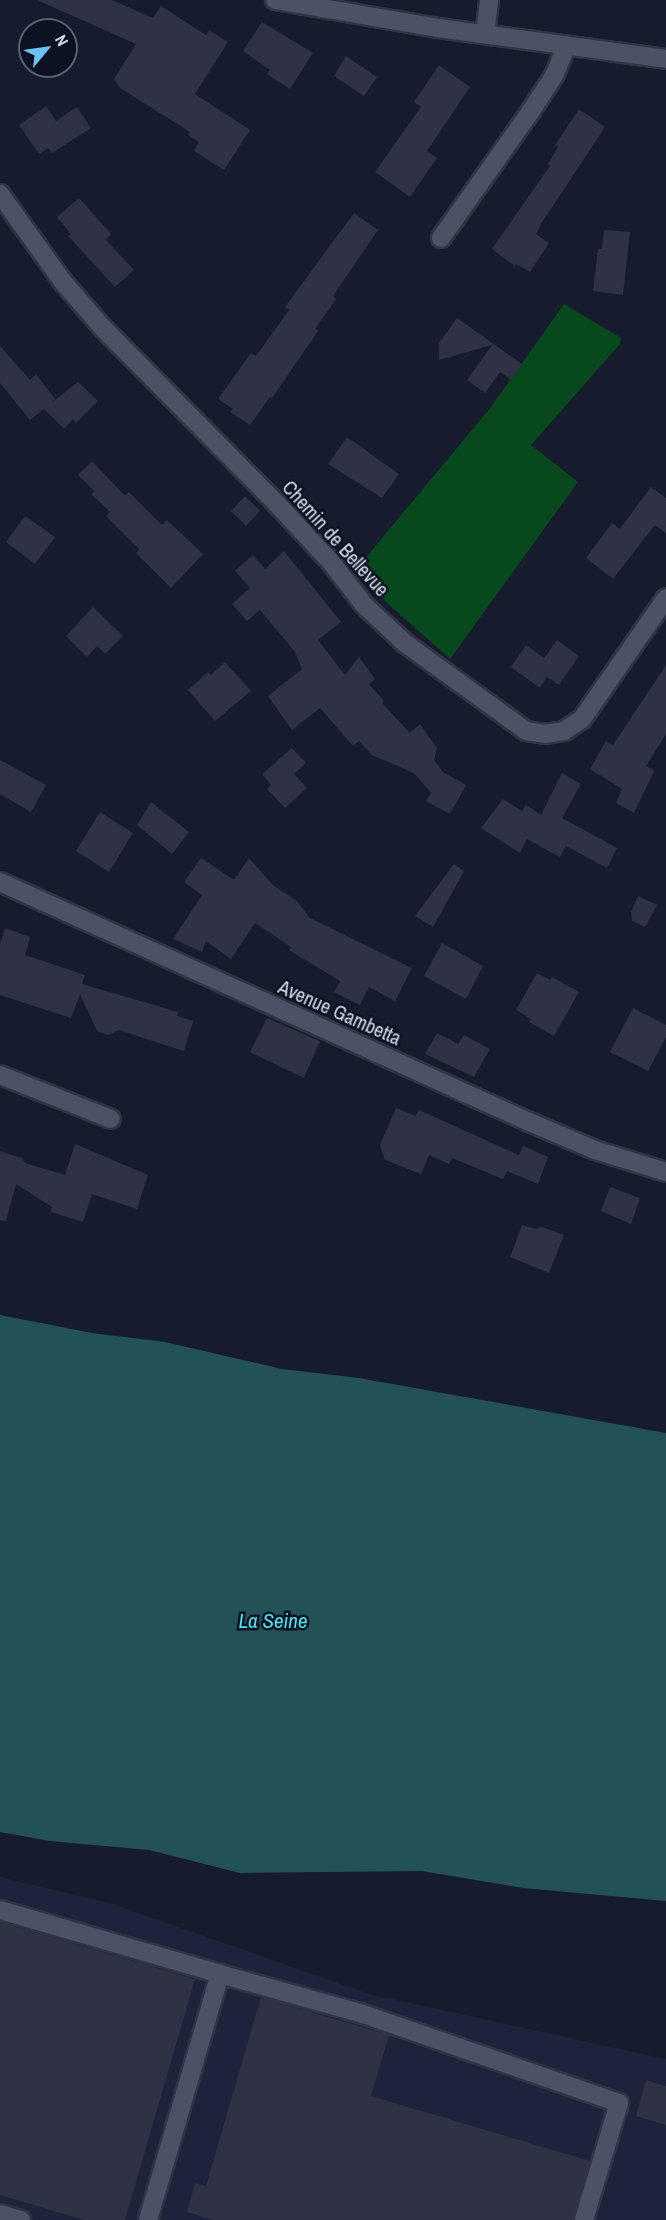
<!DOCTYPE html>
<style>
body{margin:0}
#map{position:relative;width:666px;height:2220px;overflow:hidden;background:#161b2d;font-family:"Archivo Narrow",sans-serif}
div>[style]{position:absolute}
.built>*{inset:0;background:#1c233b}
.green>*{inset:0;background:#07481d}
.water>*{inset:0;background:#235256}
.building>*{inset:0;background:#2f3145}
.roads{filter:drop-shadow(2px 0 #313442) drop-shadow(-2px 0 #313442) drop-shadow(0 2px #313442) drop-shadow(0 -2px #313442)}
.minor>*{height:18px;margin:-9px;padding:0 9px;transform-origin:9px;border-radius:9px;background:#4b5266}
span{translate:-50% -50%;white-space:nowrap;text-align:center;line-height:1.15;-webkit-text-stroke:5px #0d1223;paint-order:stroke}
.street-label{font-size:20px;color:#d3d8e4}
.water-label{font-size:21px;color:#4ae5f2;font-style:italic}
.north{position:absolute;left:18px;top:18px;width:60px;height:60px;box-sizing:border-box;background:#0d1223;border:2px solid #5c6170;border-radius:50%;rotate:61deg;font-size:16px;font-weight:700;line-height:24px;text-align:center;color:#d3d8e4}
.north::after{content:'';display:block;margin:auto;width:21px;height:27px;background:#6dc2f3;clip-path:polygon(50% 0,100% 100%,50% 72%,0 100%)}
</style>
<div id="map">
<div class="built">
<i style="clip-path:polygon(0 1877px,113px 1904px,369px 1994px,666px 2059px,666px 2220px,0 2220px)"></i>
</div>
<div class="green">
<i style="clip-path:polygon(564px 304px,621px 338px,620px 344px,531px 445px,578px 482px,450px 659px,385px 601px,357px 568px,491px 407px)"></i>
</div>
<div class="water">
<i style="clip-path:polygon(0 1315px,92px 1333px,165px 1342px,282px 1369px,359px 1378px,666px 1433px,666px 1901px,523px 1888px,422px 1871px,240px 1873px,149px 1850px,50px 1841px,0 1832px)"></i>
</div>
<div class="building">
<i style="clip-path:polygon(37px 0,112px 0,153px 18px,161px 6px,206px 35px,209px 30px,228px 42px,195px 94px,250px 130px,224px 170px,194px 151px,199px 142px,188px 135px,190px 132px,120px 88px,114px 79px,136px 44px)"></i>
<i style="clip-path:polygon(262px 22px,313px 53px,290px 89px,267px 74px,270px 70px,243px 51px)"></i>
<i style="clip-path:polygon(346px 56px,377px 77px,364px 96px,334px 76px)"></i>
<i style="clip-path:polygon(439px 65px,470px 87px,427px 151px,437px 158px,410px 197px,375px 172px,421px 107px,414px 102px)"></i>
<i style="clip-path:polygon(46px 106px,56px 121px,77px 107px,91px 128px,52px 153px,48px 148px,39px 154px,19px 125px)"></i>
<i style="clip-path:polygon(579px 109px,605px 127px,541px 224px,536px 234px,549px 243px,530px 272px,516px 264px,515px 266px,492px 249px,550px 166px,548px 164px,558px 147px,555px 145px)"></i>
<i style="clip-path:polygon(79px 198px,111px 234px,106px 240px,134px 270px,115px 287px,68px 236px,71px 234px,57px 217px)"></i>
<i style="clip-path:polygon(354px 213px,378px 230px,333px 296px,336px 299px,315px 329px,318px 331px,272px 398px,270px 397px,250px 425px,230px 412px,233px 409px,218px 399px,251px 353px,256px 356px,289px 310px,285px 307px)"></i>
<i style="clip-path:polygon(604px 230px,630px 232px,623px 295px,593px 291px,598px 249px,602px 249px)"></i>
<i style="clip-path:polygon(457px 318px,522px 364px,511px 380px,500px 372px,485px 393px,467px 380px,492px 345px,439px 360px,439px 343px)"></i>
<i style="clip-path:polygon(0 346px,30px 380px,36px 374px,55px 399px,50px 404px,78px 382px,98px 401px,76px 423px,73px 419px,64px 429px,44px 409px,30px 420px,0 383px)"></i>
<i style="clip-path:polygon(347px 437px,399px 474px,382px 498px,328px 464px)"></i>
<i style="clip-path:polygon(92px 461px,125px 496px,129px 492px,162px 525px,167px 520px,203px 554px,171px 588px,136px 553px,139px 549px,106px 516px,110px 512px,91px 494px,94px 491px,78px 475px)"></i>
<i style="clip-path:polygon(651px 487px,666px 498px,666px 533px,655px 525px,613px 579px,586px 558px,612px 523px,620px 529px)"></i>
<i style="clip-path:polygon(245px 496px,260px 511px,246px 526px,231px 511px)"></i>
<i style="clip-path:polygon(25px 516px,55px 537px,35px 564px,6px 542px)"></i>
<i style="clip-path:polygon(284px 551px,341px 622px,318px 640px,345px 675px,359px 657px,375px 679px,369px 684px,384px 701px,382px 703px,410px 733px,420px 724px,437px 748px,434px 760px,443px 772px,466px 785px,450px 814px,426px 801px,431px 793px,414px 773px,372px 755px,359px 741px,353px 746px,320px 708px,292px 730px,268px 696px,302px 669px,295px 652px,260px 610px,247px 621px,232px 604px,250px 588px,235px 571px,253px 555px,265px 569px)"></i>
<i style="clip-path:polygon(93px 607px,123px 636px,105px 654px,97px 646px,87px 657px,66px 636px)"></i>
<i style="clip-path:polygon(557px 640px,579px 656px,559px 685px,547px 677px,540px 688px,511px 667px,526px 645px,544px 658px)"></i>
<i style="clip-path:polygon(225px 662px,251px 691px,215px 721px,188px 690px,208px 672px,211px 675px)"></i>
<i style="clip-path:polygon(666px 665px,666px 734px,646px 766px,654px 771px,634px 813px,616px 803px,622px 789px,590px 769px,606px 741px,613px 745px)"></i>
<i style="clip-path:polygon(292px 748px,306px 763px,294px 774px,307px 788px,285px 808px,267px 789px,271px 785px,262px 774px)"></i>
<i style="clip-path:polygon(0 760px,46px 785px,31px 812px,0 794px)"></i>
<i style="clip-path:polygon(562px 773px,581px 784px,562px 818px,617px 848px,607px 868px,566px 846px,560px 857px,527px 839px,520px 853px,481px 828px,503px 799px,522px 811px,526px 805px,541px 815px)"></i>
<i style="clip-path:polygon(151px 802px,189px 832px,172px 854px,137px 825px)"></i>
<i style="clip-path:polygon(100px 812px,133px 833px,109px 872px,76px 851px)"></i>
<i style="clip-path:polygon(201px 858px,234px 880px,249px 858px,273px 885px,297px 901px,310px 918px,412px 968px,395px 1001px,369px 987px,360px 1005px,334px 992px,340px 981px,289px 950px,291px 947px,255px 923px,231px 959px,206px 941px,202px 952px,173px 939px,202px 895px,184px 882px)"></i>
<i style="clip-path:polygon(454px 864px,464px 871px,433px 927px,415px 916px)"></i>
<i style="clip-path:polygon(638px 896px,657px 905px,645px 927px,632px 921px,631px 912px)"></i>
<i style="clip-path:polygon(5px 928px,30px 937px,25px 955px,85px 975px,82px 984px,178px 1012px,177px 1016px,193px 1021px,184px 1051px,119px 1030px,108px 1035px,97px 1031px,80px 994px,71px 1018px,0 995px,0 944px)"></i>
<i style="clip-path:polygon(442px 943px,483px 966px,466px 999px,424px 976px)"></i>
<i style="clip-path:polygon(537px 973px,550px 980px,552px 977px,579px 992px,554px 1036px,529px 1022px,531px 1019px,516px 1010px)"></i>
<i style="clip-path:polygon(633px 1008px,666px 1025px,666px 1037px,648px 1071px,610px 1052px)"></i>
<i style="clip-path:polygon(267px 1018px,320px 1041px,304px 1078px,250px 1052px)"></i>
<i style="clip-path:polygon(437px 1033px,458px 1044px,464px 1035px,490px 1049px,474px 1077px,425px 1054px)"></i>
<i style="clip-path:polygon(396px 1108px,415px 1116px,419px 1110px,519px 1155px,523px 1146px,548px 1157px,538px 1184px,507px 1171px,503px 1179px,452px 1158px,449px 1164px,429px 1155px,421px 1174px,385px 1160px,380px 1145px)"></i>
<i style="clip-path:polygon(75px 1144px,148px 1175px,137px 1209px,92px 1194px,83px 1222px,51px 1212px,52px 1207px,16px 1184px,6px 1221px,0 1220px,0 1151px,22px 1158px,25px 1163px,65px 1175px)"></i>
<i style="clip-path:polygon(610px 1187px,640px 1198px,631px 1224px,601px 1211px)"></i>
<i style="clip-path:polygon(522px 1225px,536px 1229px,542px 1227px,564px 1235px,549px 1273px,510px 1257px)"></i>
<i style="clip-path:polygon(0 1922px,195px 1979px,125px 2220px,84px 2220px,0 2195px)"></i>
<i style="clip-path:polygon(261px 1997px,389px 2035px,371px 2096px,590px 2161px,573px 2220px,213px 2220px,187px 2212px,195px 2183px,206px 2186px)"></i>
<i style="clip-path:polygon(646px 2080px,666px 2086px,666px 2125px,636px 2116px)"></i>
</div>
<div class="roads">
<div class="minor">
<i style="left:275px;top:0;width:165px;rotate:9.7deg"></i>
<i style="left:438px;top:28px;width:230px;rotate:7.7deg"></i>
<i style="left:485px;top:34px;width:34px;rotate:-83deg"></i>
<i style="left:0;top:194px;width:108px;rotate:54.4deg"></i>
<i style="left:63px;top:282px;width:60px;rotate:49.1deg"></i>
<i style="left:102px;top:327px;width:247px;rotate:45.3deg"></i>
<i style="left:276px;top:503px;width:81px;rotate:47deg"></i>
<i style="left:331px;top:562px;width:54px;rotate:52.5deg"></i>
<i style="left:364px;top:605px;width:57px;rotate:42.9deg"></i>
<i style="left:406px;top:644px;width:148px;rotate:35.9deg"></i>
<i style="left:526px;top:731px;width:19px;rotate:9deg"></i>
<i style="left:545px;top:734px;width:19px;rotate:-9deg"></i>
<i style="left:564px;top:731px;width:22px;rotate:-34deg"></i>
<i style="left:582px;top:719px;width:147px;rotate:-55.2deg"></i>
<i style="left:441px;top:238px;width:156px;rotate:-54.7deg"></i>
<i style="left:531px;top:111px;width:44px;rotate:-57deg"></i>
<i style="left:555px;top:74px;width:31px;rotate:-68deg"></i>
<i style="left:0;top:882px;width:579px;rotate:24.39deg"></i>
<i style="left:527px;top:1121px;width:74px;rotate:23.1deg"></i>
<i style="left:595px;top:1150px;width:74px;rotate:17.2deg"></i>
<i style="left:0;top:1075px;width:119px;rotate:21.6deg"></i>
<i style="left:0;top:1910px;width:229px;rotate:16.2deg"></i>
<i style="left:220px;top:1974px;width:256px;rotate:106.3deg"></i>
<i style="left:220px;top:1974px;width:148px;rotate:15.6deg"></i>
<i style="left:363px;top:2014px;width:271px;rotate:19.2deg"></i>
<i style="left:619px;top:2103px;width:122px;rotate:106.7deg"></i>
<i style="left:0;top:2214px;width:22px;rotate:16deg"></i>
</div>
</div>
<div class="street-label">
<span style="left:336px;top:538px;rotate:48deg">Chemin de Bellevue</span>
<span style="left:340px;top:1012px;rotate:24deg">Avenue Gambetta</span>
</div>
<div class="water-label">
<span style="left:273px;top:1621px">La Seine</span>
</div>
<div class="north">N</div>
</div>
